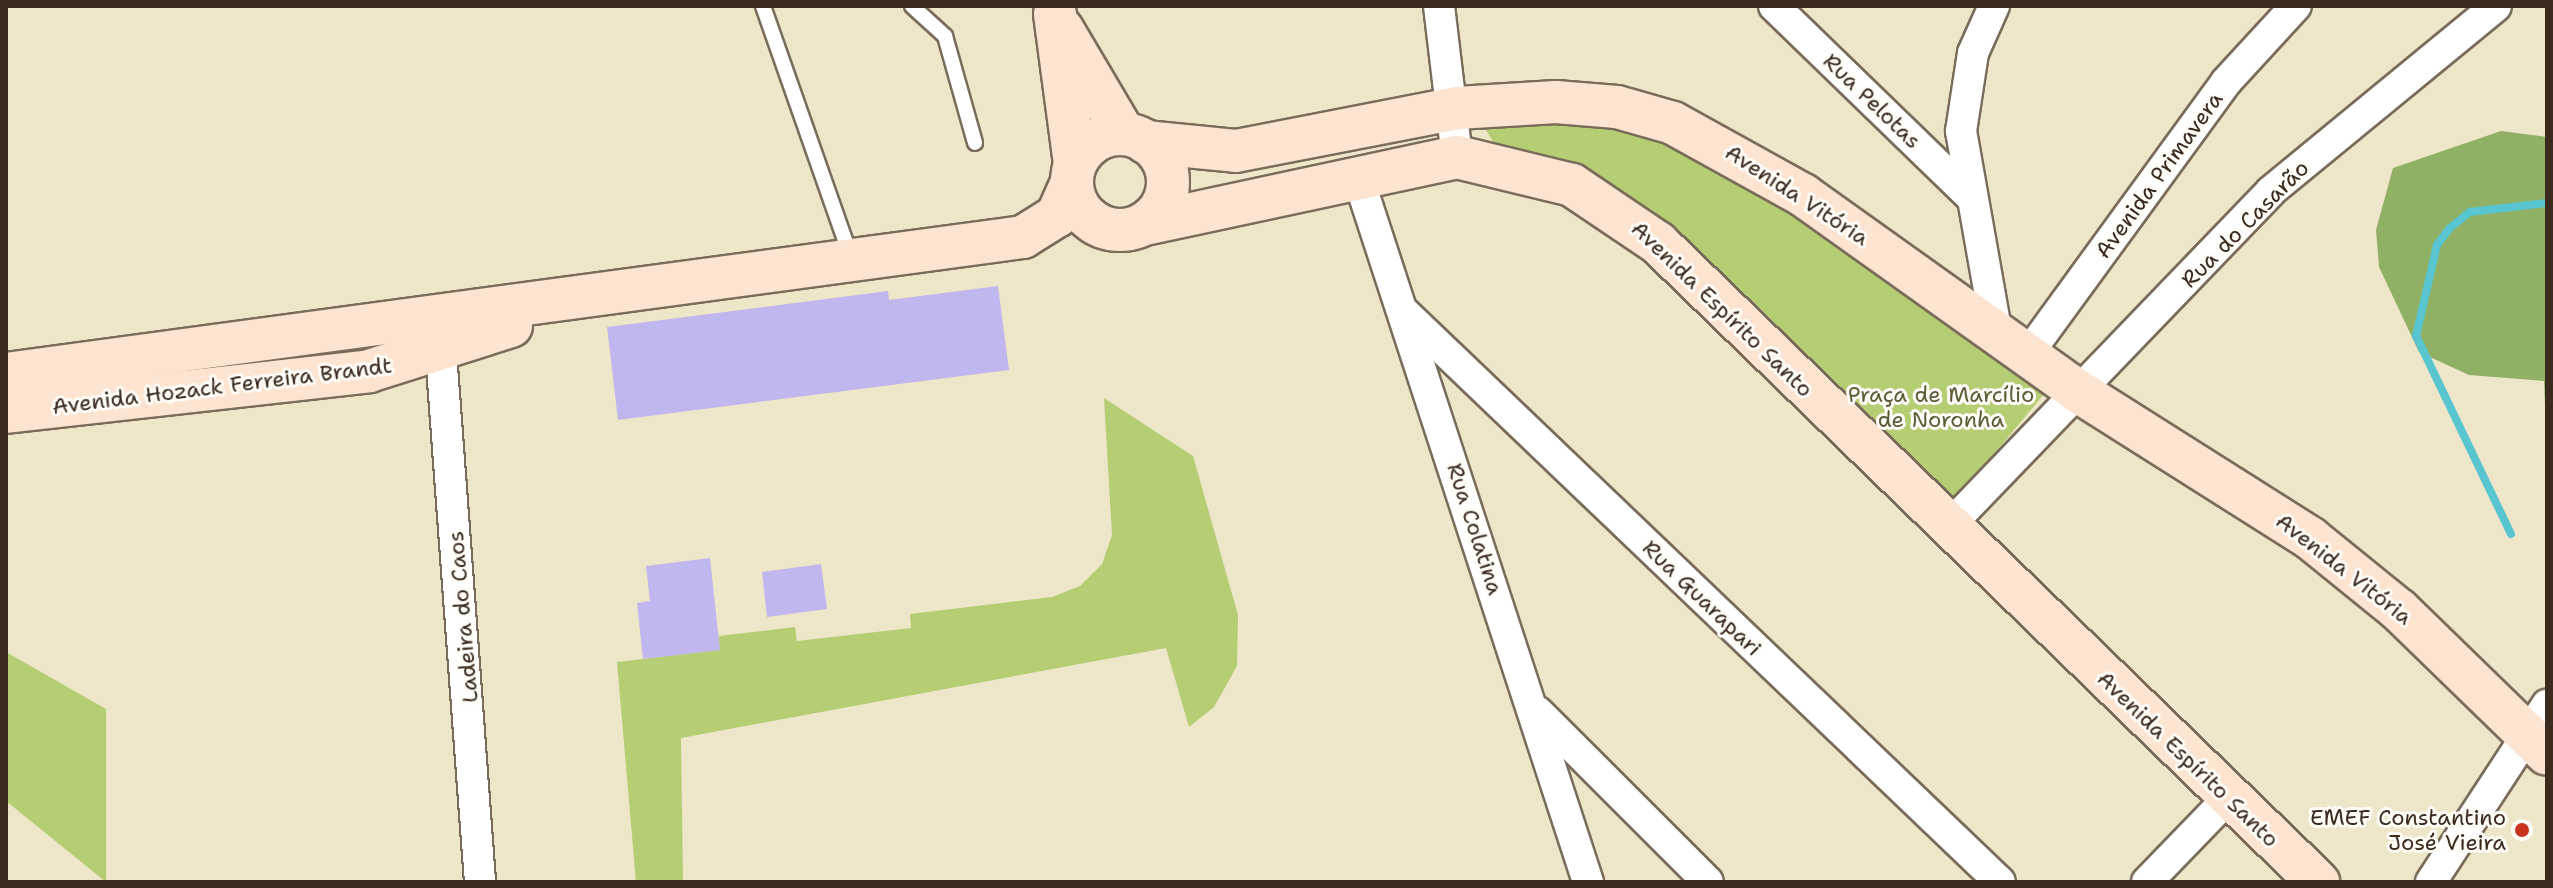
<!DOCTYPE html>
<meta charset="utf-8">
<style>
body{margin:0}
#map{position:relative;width:2553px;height:888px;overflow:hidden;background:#eee6c9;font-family:"Shantell Sans",sans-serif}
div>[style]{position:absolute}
.green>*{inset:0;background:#b5ce73}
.forest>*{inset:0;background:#90b165}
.stream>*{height:8px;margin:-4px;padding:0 4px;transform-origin:4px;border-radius:4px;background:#58c5d0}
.building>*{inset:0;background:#bfb7ee}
.roads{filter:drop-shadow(2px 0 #7a6c5a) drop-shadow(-2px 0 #7a6c5a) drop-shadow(0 2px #7a6c5a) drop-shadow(0 -2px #7a6c5a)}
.lane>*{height:14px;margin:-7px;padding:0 7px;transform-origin:7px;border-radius:7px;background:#fff}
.street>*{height:30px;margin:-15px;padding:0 15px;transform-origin:15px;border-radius:15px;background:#fff}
.secondary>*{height:42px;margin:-21px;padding:0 21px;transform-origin:21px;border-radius:21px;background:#fde4d1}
.secondary>.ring{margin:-21px;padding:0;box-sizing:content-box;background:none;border:42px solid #fde4d1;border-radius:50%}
.dots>*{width:22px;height:22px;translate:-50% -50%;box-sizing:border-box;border:4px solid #fdfcf7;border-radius:50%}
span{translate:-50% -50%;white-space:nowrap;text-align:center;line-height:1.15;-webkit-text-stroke:6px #fdfcf7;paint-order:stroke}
.street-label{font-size:22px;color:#3b2a1e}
.park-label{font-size:22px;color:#605b38}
.poi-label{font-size:22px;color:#3b2a1e}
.right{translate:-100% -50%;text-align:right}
.frame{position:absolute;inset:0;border:8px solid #3b2a1e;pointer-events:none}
</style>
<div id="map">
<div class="green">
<i style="clip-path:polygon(1552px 112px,1671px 137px,1793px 206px,2044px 394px,1945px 513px,1694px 253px,1497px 149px,1477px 114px)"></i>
<i style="clip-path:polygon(1104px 398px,1193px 456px,1238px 615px,1237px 666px,1214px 707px,1189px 727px,1166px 648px,681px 738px,683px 882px,636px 882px,617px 662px,719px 650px,719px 636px,795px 627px,797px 641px,911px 628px,910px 614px,1052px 597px,1080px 586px,1102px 564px,1112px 535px)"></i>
<i style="clip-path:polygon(6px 652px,106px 709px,106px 882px,6px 801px)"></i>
</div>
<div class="forest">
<i style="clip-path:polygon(2501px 131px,2547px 137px,2547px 455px,2544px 381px,2469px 375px,2419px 352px,2379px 267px,2376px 230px,2393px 168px)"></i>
</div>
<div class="stream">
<i style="left:2511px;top:534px;width:220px;rotate:-115.6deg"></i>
<i style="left:2416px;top:336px;width:93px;rotate:-77deg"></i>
<i style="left:2437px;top:245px;width:21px;rotate:-53deg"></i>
<i style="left:2450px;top:228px;width:26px;rotate:-39deg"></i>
<i style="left:2470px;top:212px;width:78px;rotate:-6.7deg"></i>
</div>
<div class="building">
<i style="clip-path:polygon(998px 286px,1009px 370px,618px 420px,607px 327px,888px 291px,889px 300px)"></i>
<i style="clip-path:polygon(710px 558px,720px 650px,643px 659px,637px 603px,650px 601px,646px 566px)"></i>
<i style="clip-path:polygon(821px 564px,827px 609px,767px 617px,762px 572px)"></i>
</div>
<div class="roads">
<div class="lane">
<i style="left:763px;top:6px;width:266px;rotate:70.7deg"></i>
<i style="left:912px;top:6px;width:45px;rotate:42.3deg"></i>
<i style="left:945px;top:36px;width:111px;rotate:74.3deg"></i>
</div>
<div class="street">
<i style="left:1439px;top:6px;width:152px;rotate:83.2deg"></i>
<i style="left:1774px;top:6px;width:273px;rotate:44.1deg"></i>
<i style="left:1994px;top:6px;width:51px;rotate:114.1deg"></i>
<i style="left:1973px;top:53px;width:79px;rotate:98.7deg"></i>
<i style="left:1961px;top:131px;width:202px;rotate:80deg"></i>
<i style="left:1358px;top:177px;width:742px;rotate:71.93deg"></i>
<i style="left:1405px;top:313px;width:823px;rotate:43.72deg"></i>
<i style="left:2030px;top:351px;width:333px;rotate:-53.9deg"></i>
<i style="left:2226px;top:82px;width:103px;rotate:-47.4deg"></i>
<i style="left:441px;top:353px;width:530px;rotate:85.78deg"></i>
<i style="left:1947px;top:528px;width:467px;rotate:-46.1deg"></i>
<i style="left:2271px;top:191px;width:291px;rotate:-39.4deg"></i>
<i style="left:1538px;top:712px;width:240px;rotate:45deg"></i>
<i style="left:2147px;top:882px;width:117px;rotate:-46deg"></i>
<i style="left:2431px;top:882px;width:212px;rotate:-56.8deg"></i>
</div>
<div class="secondary">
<i style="left:1055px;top:14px;width:151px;rotate:82.4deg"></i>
<i style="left:1062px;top:29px;width:122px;rotate:59.4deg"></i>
<i class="ring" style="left:1072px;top:134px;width:54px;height:54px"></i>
<i style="left:1145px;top:142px;width:91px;rotate:5.6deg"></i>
<i style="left:1236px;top:151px;width:225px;rotate:-11deg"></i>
<i style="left:1457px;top:108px;width:99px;rotate:-3.5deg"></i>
<i style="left:1556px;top:102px;width:61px;rotate:4.7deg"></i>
<i style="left:1617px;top:107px;width:58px;rotate:15.9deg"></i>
<i style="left:1673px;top:123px;width:149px;rotate:29deg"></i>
<i style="left:1803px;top:195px;width:335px;rotate:35.5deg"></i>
<i style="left:2076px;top:390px;width:277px;rotate:32.3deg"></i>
<i style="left:2310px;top:538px;width:114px;rotate:39deg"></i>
<i style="left:2399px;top:610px;width:206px;rotate:44.2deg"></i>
<i style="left:1145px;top:224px;width:319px;rotate:-12.1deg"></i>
<i style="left:1457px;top:157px;width:118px;rotate:13.7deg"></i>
<i style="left:1572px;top:185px;width:104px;rotate:34deg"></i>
<i style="left:1658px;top:243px;width:919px;rotate:44.07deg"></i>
<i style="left:6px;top:374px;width:1026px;rotate:-7.67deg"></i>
<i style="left:1023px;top:237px;width:40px;rotate:-32deg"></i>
<i style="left:1057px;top:216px;width:36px;rotate:-66deg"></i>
<i style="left:6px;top:412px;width:365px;rotate:-6.4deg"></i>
<i style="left:369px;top:371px;width:149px;rotate:-17.6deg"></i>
</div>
</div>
<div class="dots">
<i style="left:2522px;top:830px;background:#c8321e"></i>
</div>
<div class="street-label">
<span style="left:1872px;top:101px;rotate:44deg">Rua Pelotas</span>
<span style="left:2159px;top:175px;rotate:-54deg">Avenida Primavera</span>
<span style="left:1797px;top:195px;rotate:33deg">Avenida Vitória</span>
<span style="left:2245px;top:224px;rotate:-45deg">Rua do Casarão</span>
<span style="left:1722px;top:309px;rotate:44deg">Avenida Espírito Santo</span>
<span style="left:222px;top:386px;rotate:-7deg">Avenida Hozack Ferreira Brandt</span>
<span style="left:1475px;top:529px;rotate:72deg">Rua Colatina</span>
<span style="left:2344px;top:569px;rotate:38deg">Avenida Vitória</span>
<span style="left:1702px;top:598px;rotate:44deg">Rua Guarapari</span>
<span style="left:463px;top:617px;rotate:-95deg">Ladeira do Caos</span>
<span style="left:2188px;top:759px;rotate:44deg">Avenida Espírito Santo</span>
</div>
<div class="park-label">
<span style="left:1941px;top:407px">Praça de Marcílio<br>de Noronha</span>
</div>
<div class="poi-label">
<span class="right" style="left:2506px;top:830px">EMEF Constantino<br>José Vieira</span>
</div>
<div class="frame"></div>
</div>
